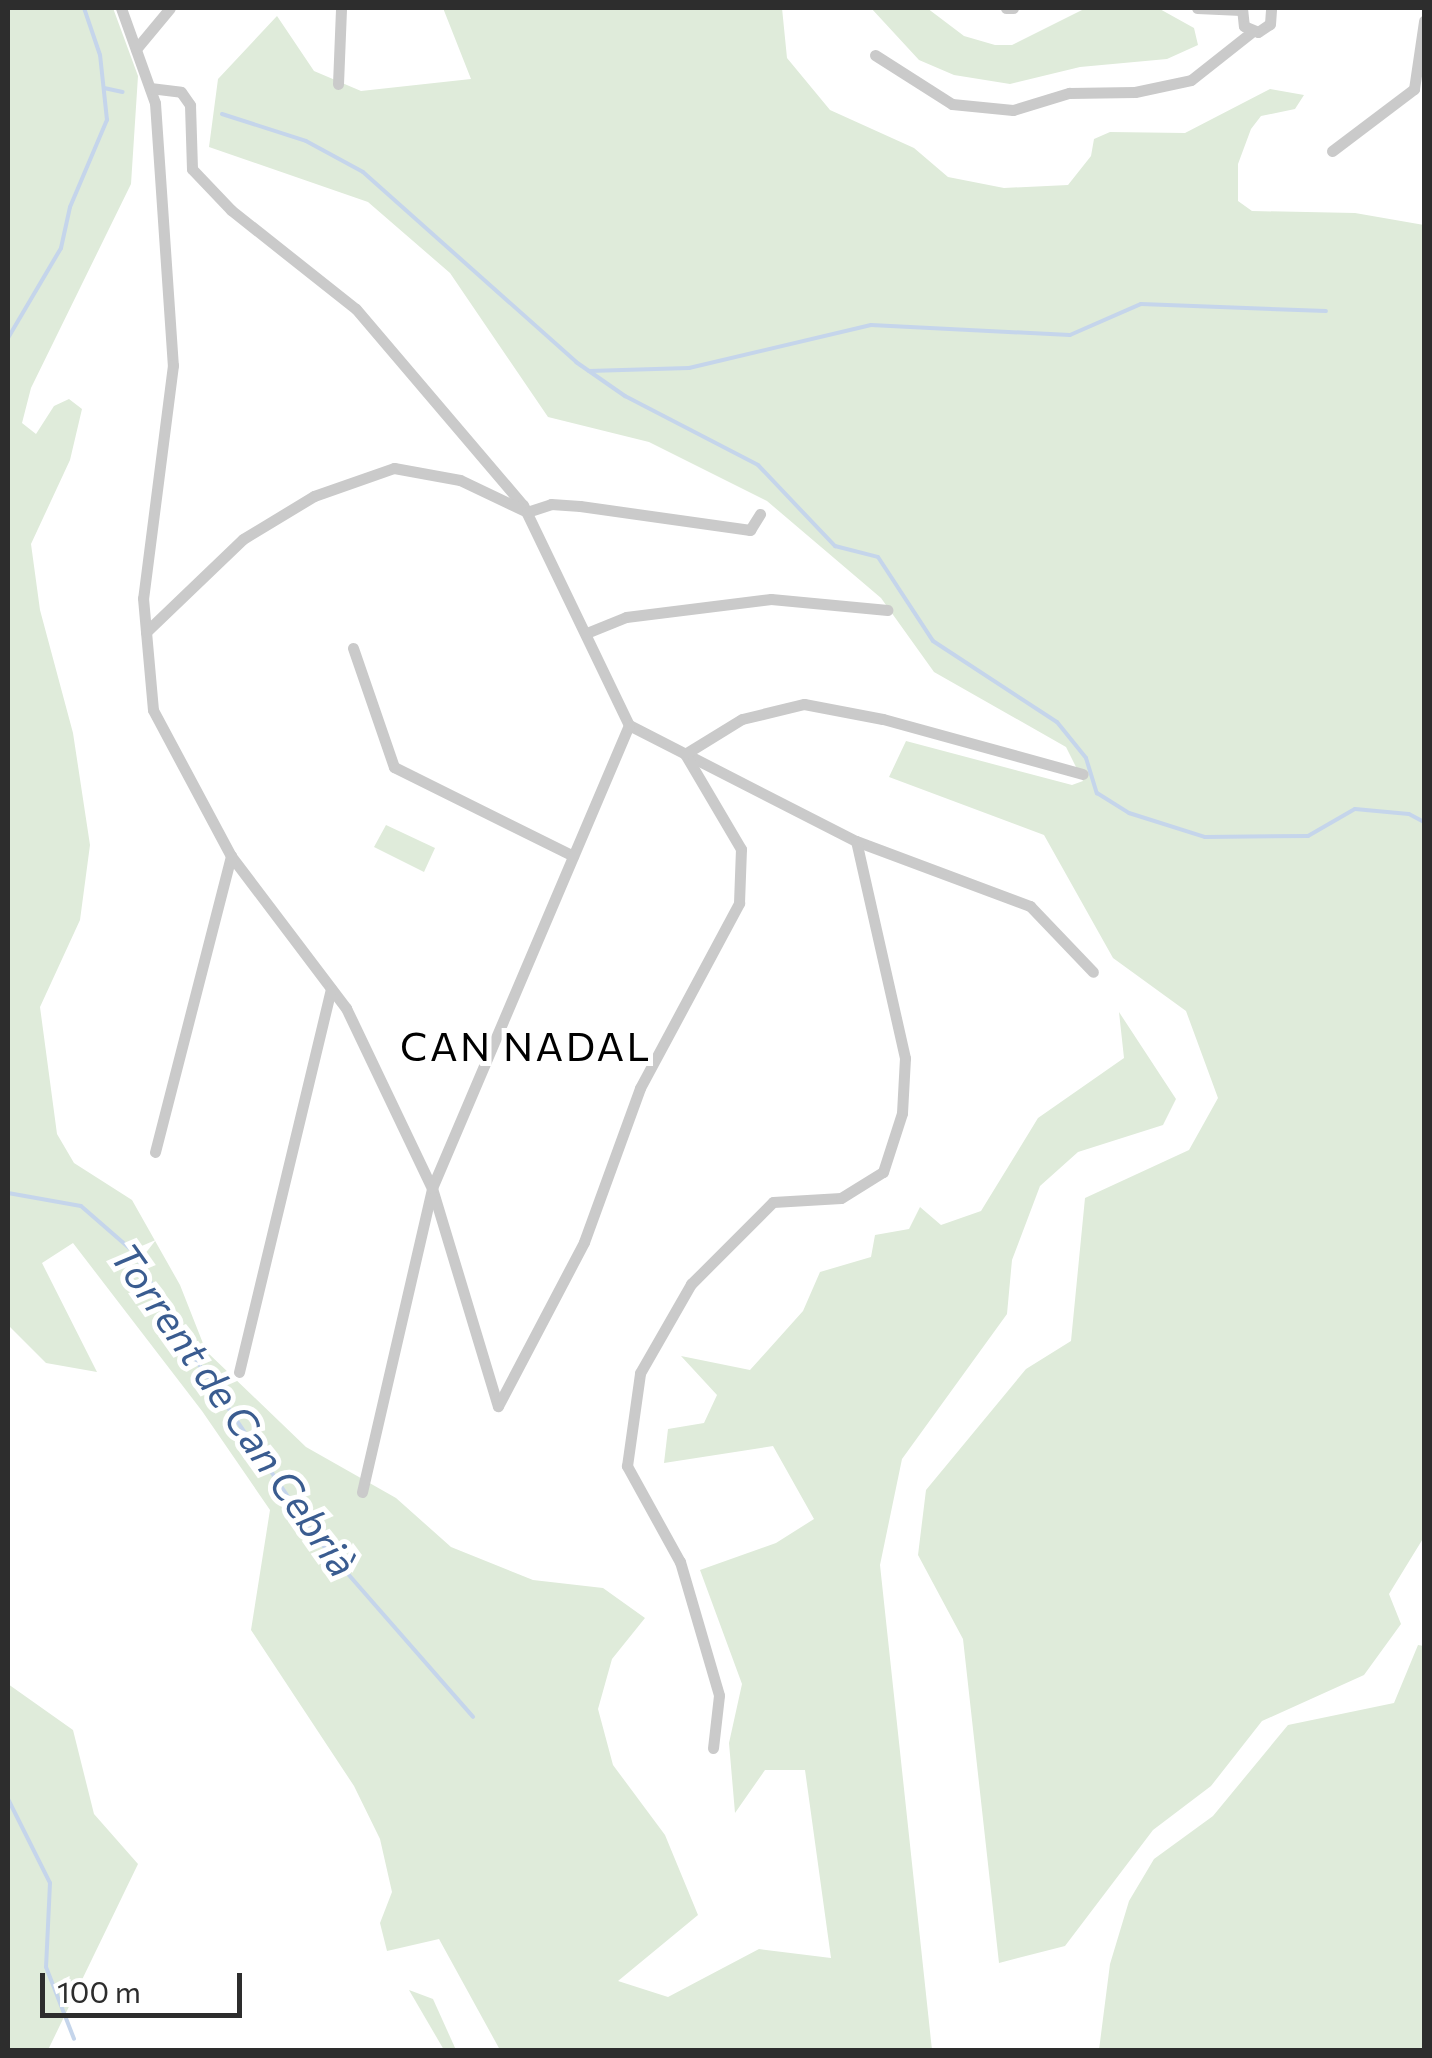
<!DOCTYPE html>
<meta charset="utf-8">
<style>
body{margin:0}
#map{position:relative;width:1432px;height:2058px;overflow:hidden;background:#fff;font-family:Commissioner,sans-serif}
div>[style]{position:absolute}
.green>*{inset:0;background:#dfebda}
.stream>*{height:4px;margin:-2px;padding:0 2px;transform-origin:2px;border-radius:2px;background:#c5d5eb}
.street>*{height:11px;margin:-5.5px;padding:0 5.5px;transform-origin:5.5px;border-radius:5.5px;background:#cacaca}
span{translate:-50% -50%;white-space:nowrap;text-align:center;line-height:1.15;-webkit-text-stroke:10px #fff;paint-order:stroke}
.neighbourhood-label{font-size:40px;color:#000;letter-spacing:2.5px}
.water-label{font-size:40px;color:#3a5c90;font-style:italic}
.frame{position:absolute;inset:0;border:10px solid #2d2d2d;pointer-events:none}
.scale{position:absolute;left:40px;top:1973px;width:202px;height:45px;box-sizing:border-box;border:5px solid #2d2d2d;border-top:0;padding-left:12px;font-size:30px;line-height:35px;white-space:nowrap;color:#2d2d2d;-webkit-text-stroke:8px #fff;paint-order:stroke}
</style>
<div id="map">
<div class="green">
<i style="clip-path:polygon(8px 8px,113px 8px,138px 76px,131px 184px,31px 388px,22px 423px,36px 434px,54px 406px,69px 399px,82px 409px,70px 460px,31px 544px,40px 610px,73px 733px,90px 845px,80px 920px,40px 1007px,57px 1134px,74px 1163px,132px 1200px,180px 1285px,206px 1351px,306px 1447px,396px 1498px,451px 1547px,533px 1580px,603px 1588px,645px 1618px,612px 1659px,598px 1709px,613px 1765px,665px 1835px,698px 1915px,618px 1981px,668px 1997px,759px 1949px,831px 1958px,805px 1770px,765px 1770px,735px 1813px,729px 1743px,742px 1684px,700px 1570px,776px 1543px,814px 1519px,773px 1446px,664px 1463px,668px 1429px,704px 1423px,717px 1395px,681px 1356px,750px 1370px,803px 1311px,820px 1272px,871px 1257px,875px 1235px,909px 1229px,920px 1207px,941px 1225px,981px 1211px,1038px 1118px,1124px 1058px,1119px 1012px,1176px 1099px,1163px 1125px,1078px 1152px,1040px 1186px,1012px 1260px,1007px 1314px,902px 1459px,880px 1565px,932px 2050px,500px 2050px,439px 1939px,387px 1951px,380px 1923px,392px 1892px,380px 1839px,354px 1786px,251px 1630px,270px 1510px,202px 1411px,73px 1243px,42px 1263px,97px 1372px,46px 1363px,8px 1325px)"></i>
<i style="clip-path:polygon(443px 8px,782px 8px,787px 58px,830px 110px,914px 148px,948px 177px,1004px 188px,1068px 185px,1091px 156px,1094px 139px,1110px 132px,1185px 133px,1270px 89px,1304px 95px,1295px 109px,1261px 116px,1251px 129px,1238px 164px,1238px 201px,1252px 211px,1355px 213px,1424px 225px,1424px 1537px,1389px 1594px,1401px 1624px,1364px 1675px,1262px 1721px,1211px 1786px,1153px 1830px,1065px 1946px,999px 1963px,963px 1639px,918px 1555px,926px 1490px,1026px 1369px,1071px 1341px,1085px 1198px,1189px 1150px,1218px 1098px,1186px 1011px,1113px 958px,1044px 835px,889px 777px,906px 741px,1072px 785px,1083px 781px,1066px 747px,934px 672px,881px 598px,767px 501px,649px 442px,548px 417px,450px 273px,368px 202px,209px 147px,218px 79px,277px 16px,314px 71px,361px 91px,471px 79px)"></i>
<i style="clip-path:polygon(871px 8px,927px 8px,964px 36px,995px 45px,1012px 45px,1086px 8px,1158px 8px,1194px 28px,1198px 45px,1167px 59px,1080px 67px,1010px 84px,954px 75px,919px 60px)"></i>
<i style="clip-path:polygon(386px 825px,435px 848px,424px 872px,374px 847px)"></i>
<i style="clip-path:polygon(1418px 1645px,1424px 1646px,1424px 2050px,1099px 2050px,1110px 1964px,1129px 1901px,1154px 1859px,1213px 1816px,1288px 1725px,1394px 1703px)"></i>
<i style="clip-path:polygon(8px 1684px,73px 1730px,94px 1814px,138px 1864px,48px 2050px,8px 2050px)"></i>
<i style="clip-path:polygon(409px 1990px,433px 1999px,456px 2050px,444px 2050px)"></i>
</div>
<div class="stream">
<i style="left:104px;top:88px;width:19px;rotate:12deg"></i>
<i style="left:222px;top:114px;width:88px;rotate:17.8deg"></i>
<i style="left:306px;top:141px;width:65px;rotate:28.5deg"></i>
<i style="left:363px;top:172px;width:285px;rotate:41.7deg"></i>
<i style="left:576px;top:362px;width:60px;rotate:34.8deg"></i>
<i style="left:625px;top:396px;width:150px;rotate:27.4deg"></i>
<i style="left:758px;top:465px;width:112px;rotate:46.5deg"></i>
<i style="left:835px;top:546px;width:44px;rotate:14.3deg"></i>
<i style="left:878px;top:557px;width:100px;rotate:56.8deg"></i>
<i style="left:933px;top:641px;width:148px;rotate:33.2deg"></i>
<i style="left:1057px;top:722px;width:46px;rotate:51.1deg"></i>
<i style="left:1086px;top:758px;width:37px;rotate:73deg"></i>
<i style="left:1097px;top:793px;width:38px;rotate:32deg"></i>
<i style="left:1129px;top:813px;width:80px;rotate:17.5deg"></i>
<i style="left:1205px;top:837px;width:103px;rotate:-0.6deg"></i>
<i style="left:1308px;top:836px;width:54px;rotate:-29.9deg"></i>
<i style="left:1355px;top:809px;width:54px;rotate:5.3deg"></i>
<i style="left:1409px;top:814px;width:17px;rotate:28deg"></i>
<i style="left:8px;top:338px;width:104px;rotate:-59.5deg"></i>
<i style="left:61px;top:248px;width:42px;rotate:-77.6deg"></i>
<i style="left:70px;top:207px;width:95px;rotate:-67deg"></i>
<i style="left:107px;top:120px;width:65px;rotate:-96.1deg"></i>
<i style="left:100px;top:55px;width:50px;rotate:-108.8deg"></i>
<i style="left:589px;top:371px;width:100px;rotate:-1.7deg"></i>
<i style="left:689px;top:368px;width:187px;rotate:-13.3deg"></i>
<i style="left:871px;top:325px;width:199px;rotate:2.9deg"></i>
<i style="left:1070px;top:335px;width:77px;rotate:-23.6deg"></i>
<i style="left:1141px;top:304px;width:185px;rotate:2.2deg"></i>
<i style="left:8px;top:1193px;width:74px;rotate:10.1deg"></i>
<i style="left:81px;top:1206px;width:70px;rotate:41deg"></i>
<i style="left:134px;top:1252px;width:98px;rotate:61.3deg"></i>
<i style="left:181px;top:1338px;width:236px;rotate:56deg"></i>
<i style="left:313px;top:1534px;width:243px;rotate:48.8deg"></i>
<i style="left:8px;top:1799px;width:94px;rotate:63.4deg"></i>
<i style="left:50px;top:1883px;width:84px;rotate:92.7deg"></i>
<i style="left:46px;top:1967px;width:77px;rotate:68.7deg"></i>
</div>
<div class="street">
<i style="left:121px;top:8px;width:101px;rotate:70.3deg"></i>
<i style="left:155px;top:103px;width:263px;rotate:86.1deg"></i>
<i style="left:173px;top:365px;width:235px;rotate:97.3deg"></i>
<i style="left:143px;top:598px;width:112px;rotate:84.9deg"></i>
<i style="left:153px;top:710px;width:166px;rotate:61.9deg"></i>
<i style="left:231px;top:856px;width:191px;rotate:52.9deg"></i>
<i style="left:346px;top:1008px;width:199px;rotate:64.5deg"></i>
<i style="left:432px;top:1188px;width:228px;rotate:73.2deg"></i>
<i style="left:1006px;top:8px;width:7px"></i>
<i style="left:1197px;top:8px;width:44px;rotate:2.6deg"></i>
<i style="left:1242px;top:8px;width:18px;rotate:84deg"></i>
<i style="left:1244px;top:26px;width:15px;rotate:23deg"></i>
<i style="left:1258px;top:32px;width:14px;rotate:-34deg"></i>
<i style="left:1270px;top:24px;width:16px;rotate:-86deg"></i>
<i style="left:136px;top:49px;width:53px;rotate:-50.3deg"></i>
<i style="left:875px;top:55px;width:91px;rotate:32.5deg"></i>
<i style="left:952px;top:104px;width:61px;rotate:5.6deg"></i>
<i style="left:1013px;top:110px;width:59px;rotate:-16.9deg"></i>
<i style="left:1069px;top:93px;width:66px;rotate:-0.9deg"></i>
<i style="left:1135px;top:92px;width:57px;rotate:-12.1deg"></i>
<i style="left:1191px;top:80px;width:79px;rotate:-38.3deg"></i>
<i style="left:338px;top:84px;width:76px;rotate:-87.7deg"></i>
<i style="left:150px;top:88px;width:31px;rotate:7deg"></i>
<i style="left:181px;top:92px;width:16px;rotate:55deg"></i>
<i style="left:190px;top:105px;width:64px;rotate:88.2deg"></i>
<i style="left:192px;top:169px;width:57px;rotate:46.4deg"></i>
<i style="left:231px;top:210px;width:159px;rotate:38.4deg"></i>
<i style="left:356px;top:309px;width:257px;rotate:49.6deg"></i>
<i style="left:523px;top:505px;width:244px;rotate:64.3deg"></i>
<i style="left:629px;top:725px;width:255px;rotate:27.1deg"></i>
<i style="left:856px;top:841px;width:186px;rotate:20.5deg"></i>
<i style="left:1030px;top:906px;width:91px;rotate:46.3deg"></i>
<i style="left:1332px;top:151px;width:103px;rotate:-37.1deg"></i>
<i style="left:1414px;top:89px;width:69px;rotate:-81.6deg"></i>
<i style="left:146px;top:632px;width:134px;rotate:-43.8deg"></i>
<i style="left:243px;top:539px;width:83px;rotate:-31.2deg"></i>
<i style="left:314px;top:496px;width:85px;rotate:-19.3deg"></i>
<i style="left:394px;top:468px;width:67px;rotate:10.3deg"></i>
<i style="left:460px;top:480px;width:74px;rotate:25.5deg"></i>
<i style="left:527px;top:512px;width:25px;rotate:-18deg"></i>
<i style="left:551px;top:504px;width:29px;rotate:4deg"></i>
<i style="left:580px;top:506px;width:172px;rotate:8deg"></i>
<i style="left:750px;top:530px;width:19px;rotate:-58deg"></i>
<i style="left:589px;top:632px;width:40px;rotate:-22deg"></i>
<i style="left:626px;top:617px;width:146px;rotate:-7.1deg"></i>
<i style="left:771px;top:599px;width:117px;rotate:5.4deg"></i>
<i style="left:353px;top:648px;width:126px;rotate:71deg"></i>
<i style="left:394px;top:767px;width:200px;rotate:26.4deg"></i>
<i style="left:155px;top:1152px;width:306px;rotate:-75.6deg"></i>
<i style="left:239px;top:1372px;width:394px;rotate:-76.5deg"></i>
<i style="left:498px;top:1406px;width:185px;rotate:-62.3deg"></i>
<i style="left:584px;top:1242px;width:164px;rotate:-70deg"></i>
<i style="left:640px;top:1088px;width:210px;rotate:-61.8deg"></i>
<i style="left:739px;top:903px;width:54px;rotate:-87.9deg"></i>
<i style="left:741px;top:849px;width:110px;rotate:-120.5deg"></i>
<i style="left:685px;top:754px;width:67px;rotate:-31.6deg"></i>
<i style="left:742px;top:719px;width:64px;rotate:-13.6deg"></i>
<i style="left:804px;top:704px;width:80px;rotate:10.8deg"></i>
<i style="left:883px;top:719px;width:207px;rotate:15.4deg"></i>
<i style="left:362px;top:1492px;width:312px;rotate:-77deg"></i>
<i style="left:432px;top:1188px;width:503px;rotate:-66.95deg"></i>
<i style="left:713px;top:1748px;width:53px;rotate:-83.5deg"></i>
<i style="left:719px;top:1695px;width:139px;rotate:-106.3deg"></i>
<i style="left:680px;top:1562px;width:110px;rotate:-118.9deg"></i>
<i style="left:627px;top:1466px;width:94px;rotate:-82deg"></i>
<i style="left:640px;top:1373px;width:103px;rotate:-60.2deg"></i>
<i style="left:691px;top:1284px;width:116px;rotate:-45deg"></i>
<i style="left:773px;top:1202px;width:68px;rotate:-3.4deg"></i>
<i style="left:841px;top:1198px;width:49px;rotate:-31.8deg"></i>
<i style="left:883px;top:1172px;width:62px;rotate:-72.1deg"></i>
<i style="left:902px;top:1113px;width:55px;rotate:-86.9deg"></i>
<i style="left:905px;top:1058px;width:222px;rotate:-102.7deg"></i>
</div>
<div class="neighbourhood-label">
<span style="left:526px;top:1045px">CAN NADAL</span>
</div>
<div class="water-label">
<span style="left:235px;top:1409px;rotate:55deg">Torrent de Can Cebrià</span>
</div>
<div class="frame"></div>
<div class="scale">100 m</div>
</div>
